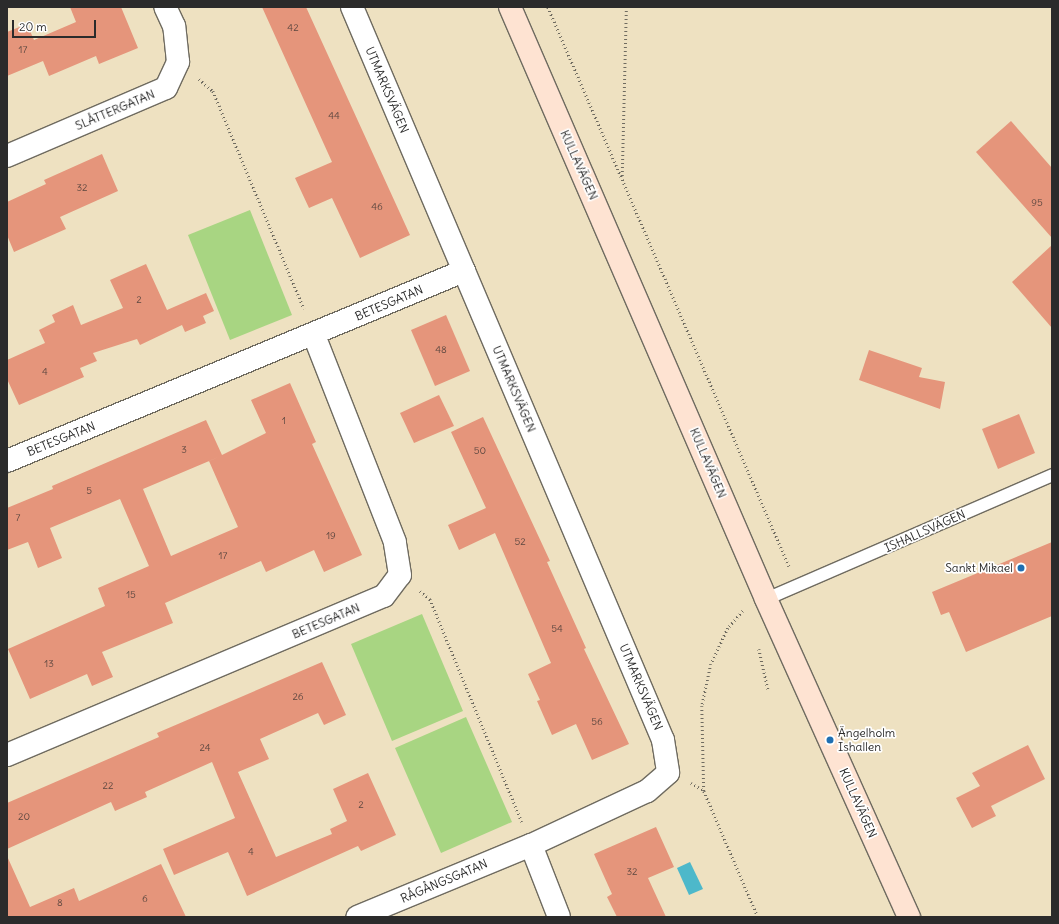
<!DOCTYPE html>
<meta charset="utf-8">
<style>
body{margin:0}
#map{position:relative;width:1059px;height:924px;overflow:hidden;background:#eee1c1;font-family:Delius,sans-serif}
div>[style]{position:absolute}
.green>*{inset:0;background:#a8d582}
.water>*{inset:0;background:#4db8ca}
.building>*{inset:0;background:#e5957b}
.path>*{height:2.5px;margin-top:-1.25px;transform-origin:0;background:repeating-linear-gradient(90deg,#6f6b60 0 1px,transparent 0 4px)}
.roads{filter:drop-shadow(1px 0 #6f6b60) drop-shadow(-1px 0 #6f6b60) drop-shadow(0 1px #6f6b60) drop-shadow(0 -1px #6f6b60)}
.lane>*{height:12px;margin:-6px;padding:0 6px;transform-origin:6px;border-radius:6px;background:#fff}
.street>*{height:22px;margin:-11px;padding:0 11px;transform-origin:11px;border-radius:11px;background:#fff}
.secondary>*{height:22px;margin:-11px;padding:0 11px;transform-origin:11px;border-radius:11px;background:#fee3d2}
.dots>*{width:11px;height:11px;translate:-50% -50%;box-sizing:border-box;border:2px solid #fff;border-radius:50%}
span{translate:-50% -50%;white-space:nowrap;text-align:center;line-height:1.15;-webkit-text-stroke:3.5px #fff;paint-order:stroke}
.number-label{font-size:10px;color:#5a463f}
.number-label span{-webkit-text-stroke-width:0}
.street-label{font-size:12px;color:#2b2b2b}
.poi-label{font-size:12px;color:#2b2b2b}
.right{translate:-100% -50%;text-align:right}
.left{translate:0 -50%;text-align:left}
.frame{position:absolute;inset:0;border:8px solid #2b2b2b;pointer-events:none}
.scale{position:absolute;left:12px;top:20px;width:84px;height:18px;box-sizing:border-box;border:2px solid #2b2b2b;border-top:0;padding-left:5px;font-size:12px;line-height:14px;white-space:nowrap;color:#2b2b2b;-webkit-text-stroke:3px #fff;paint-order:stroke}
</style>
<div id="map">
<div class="green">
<i style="clip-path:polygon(250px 210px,292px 315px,230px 340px,188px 235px)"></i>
<i style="clip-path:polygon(422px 614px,463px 711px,392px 741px,351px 644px)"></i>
<i style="clip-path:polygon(466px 717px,512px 822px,441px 853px,395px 748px)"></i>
</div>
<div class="water">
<i style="clip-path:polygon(690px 862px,703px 889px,689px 895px,677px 868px)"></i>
</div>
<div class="building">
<i style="clip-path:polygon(70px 7px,121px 7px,138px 48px,99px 64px,96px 56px,49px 76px,43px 61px,7px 76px,7px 32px,27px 24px,34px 40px,76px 22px)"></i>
<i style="clip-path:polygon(262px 7px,306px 7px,410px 235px,360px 258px,332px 198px,309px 208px,295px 178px,332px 162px)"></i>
<i style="clip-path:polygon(1011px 121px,1052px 168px,1052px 238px,976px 152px)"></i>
<i style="clip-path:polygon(102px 154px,118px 191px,60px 217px,66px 229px,14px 252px,7px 235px,7px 202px,46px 184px,44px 180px)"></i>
<i style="clip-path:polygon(1052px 245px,1052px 328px,1012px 282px)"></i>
<i style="clip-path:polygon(146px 264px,167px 310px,206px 293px,214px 311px,203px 316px,206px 323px,185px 332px,182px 325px,140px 345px,137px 339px,93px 353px,97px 361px,80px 368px,84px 377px,19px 405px,7px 379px,7px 360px,45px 343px,39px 330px,55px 322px,52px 315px,73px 305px,81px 325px,123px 308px,110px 280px)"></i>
<i style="clip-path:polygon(446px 315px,470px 371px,435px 386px,411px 330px)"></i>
<i style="clip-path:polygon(869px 350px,922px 368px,919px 377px,945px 382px,940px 409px,859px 380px)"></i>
<i style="clip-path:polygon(evenodd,290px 383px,316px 442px,312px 444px,362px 555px,324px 572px,314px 550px,266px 572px,261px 561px,165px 603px,173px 623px,102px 652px,113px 677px,92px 686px,87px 674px,30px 699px,8px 649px,105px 606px,98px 588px,149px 566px,120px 499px,50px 528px,62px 558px,38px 568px,28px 542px,7px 550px,7px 508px,53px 489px,52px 486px,206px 420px,222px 455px,266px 433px,251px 400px,290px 383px,221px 456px,209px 461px,238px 527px,171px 556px,143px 489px,221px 456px)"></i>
<i style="clip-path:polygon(439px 395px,454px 426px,414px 443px,400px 413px)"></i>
<i style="clip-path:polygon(1019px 414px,1035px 453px,998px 469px,982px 429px)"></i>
<i style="clip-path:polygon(483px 417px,550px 561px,547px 562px,586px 648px,584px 649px,629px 744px,592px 760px,576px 724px,552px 735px,537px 701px,540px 700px,528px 674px,551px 663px,495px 533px,459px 550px,448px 525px,486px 508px,451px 432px)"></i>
<i style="clip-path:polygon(1052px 542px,1052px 616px,966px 652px,949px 612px,941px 615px,932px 592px)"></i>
<i style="clip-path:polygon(322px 662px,346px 715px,324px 725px,318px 713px,260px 739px,269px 759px,238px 772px,276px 857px,332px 834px,330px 829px,347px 821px,333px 789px,368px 773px,396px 835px,361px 851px,358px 846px,247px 896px,228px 852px,174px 875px,163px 849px,235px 818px,212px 762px,145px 792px,147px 797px,115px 811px,111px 802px,7px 849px,7px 803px,159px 737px,157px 733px)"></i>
<i style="clip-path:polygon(1028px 745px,1045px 779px,991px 806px,996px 816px,972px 828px,956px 798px,980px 786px,972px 773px)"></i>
<i style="clip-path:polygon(656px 827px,674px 867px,648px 878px,666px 917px,617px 917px,607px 897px,612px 894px,594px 854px)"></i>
<i style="clip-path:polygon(7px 856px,30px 907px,74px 888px,79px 901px,161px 864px,186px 917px,7px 917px)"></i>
</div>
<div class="path">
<i style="left:548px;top:7px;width:609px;rotate:66.68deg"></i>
<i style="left:199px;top:79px;width:18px;rotate:41deg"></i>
<i style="left:213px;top:91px;width:236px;rotate:67.3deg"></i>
<i style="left:622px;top:176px;width:169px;rotate:-88.6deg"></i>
<i style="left:420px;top:591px;width:13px;rotate:39deg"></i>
<i style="left:430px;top:599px;width:241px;rotate:67.6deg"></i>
<i style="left:743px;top:611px;width:23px;rotate:131deg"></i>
<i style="left:728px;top:628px;width:40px;rotate:115deg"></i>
<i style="left:711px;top:664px;width:43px;rotate:102.1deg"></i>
<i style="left:702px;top:706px;width:85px;rotate:88.7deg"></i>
<i style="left:704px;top:791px;width:137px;rotate:66.8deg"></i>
<i style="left:759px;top:649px;width:41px;rotate:77.3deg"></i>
<i style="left:691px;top:783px;width:14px;rotate:30deg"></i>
</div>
<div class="roads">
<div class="lane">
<i style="left:766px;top:599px;width:312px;rotate:-23.4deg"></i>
</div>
<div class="street">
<i style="left:352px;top:7px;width:796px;rotate:67.01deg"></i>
<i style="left:663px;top:740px;width:33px;rotate:81deg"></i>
<i style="left:668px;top:773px;width:28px;rotate:139deg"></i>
<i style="left:647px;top:791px;width:128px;rotate:155deg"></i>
<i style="left:531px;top:845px;width:188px;rotate:157.5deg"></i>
<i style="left:7px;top:156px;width:173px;rotate:-23.2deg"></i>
<i style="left:166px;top:88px;width:29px;rotate:-65deg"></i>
<i style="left:178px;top:62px;width:36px;rotate:-96deg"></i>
<i style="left:174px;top:26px;width:21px;rotate:-115deg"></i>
<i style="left:7px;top:461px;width:495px;rotate:-22.6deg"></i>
<i style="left:7px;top:755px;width:409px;rotate:-22.9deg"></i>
<i style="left:384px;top:596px;width:26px;rotate:-53deg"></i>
<i style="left:400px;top:575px;width:33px;rotate:-99deg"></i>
<i style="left:395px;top:542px;width:222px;rotate:-111.4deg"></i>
<i style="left:531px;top:845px;width:77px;rotate:68.7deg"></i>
</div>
<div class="secondary">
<i style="left:510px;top:7px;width:645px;rotate:66.61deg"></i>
<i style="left:766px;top:599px;width:349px;rotate:65.8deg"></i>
</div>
</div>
<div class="dots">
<i style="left:1021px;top:568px;background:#1f6fb2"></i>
<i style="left:830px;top:740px;background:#1f6fb2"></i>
</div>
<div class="number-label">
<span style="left:293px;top:28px">42</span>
<span style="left:23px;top:50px">17</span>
<span style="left:334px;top:116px">44</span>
<span style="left:82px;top:188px">32</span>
<span style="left:1037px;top:203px">95</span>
<span style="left:377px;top:207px">46</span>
<span style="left:139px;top:300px">2</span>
<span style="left:441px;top:350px">48</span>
<span style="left:45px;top:372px">4</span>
<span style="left:284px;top:421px">1</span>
<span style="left:184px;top:450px">3</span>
<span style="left:480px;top:451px">50</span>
<span style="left:89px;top:491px">5</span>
<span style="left:18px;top:518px">7</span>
<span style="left:331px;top:536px">19</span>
<span style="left:520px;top:542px">52</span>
<span style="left:223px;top:556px">17</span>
<span style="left:131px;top:595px">15</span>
<span style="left:557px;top:629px">54</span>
<span style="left:49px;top:664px">13</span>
<span style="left:298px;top:697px">26</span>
<span style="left:597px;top:722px">56</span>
<span style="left:205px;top:748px">24</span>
<span style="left:108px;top:786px">22</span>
<span style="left:361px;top:805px">2</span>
<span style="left:24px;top:817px">20</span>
<span style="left:251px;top:852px">4</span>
<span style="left:632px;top:872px">32</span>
<span style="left:145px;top:899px">6</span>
<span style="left:60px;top:903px">8</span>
</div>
<div class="street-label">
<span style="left:387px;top:90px;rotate:67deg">UTMARKSVÄGEN</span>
<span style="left:115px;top:110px;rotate:-23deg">SLÅTTERGATAN</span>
<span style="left:579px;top:165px;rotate:66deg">KULLAVÄGEN</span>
<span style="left:389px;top:303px;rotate:-23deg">BETESGATAN</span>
<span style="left:514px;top:389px;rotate:67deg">UTMARKSVÄGEN</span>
<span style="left:61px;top:439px;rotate:-22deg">BETESGATAN</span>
<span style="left:708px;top:463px;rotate:67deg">KULLAVÄGEN</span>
<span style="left:925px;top:531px;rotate:-24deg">ISHALLSVÄGEN</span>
<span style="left:326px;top:621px;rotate:-23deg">BETESGATAN</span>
<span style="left:641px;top:687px;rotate:67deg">UTMARKSVÄGEN</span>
<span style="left:858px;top:803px;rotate:66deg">KULLAVÄGEN</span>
<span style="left:444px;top:881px;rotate:-23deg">RÅGÅNGSGATAN</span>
</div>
<div class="poi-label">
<span class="right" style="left:1013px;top:568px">Sankt Mikael</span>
<span class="left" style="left:838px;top:740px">Ängelholm<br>Ishallen</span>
</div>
<div class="frame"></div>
<div class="scale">20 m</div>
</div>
